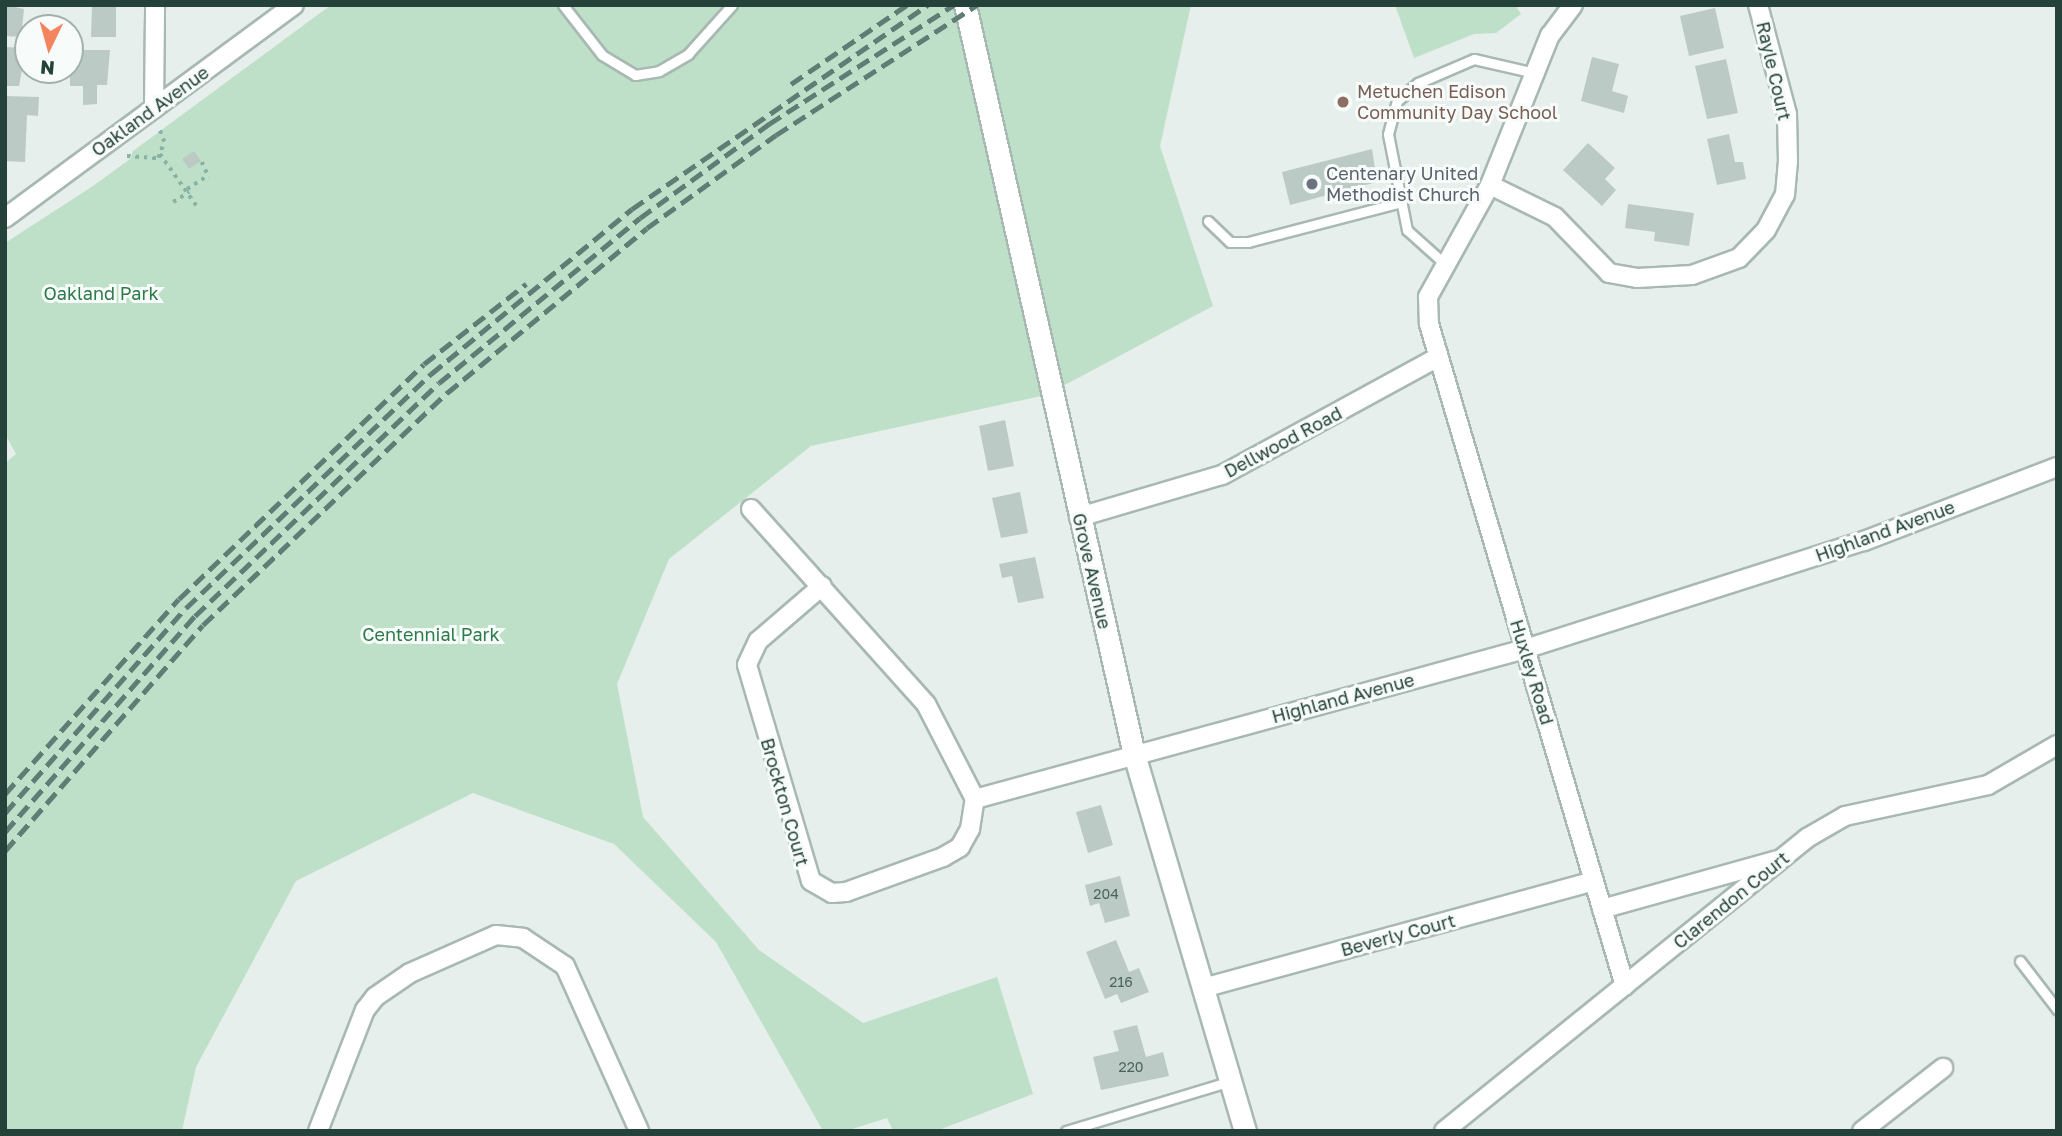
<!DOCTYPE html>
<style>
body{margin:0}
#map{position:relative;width:2062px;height:1136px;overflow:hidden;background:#e6efeb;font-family:"Golos Text",sans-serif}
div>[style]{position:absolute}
.green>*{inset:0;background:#bfe0c8}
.building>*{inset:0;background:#bbcac4}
.path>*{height:3.5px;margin-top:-1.75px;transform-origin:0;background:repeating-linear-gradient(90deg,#86b3a5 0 3.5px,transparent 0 8.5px)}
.roads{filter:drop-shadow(2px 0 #a8b8b2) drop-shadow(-2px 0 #a8b8b2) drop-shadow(0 2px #a8b8b2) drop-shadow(0 -2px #a8b8b2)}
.lane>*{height:9px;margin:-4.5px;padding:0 4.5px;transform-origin:4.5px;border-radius:4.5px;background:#fff}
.street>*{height:18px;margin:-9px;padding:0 9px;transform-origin:9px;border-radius:9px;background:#fff}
.secondary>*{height:21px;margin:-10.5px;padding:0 10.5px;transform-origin:10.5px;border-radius:10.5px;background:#fff}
.rail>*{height:5px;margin-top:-2.5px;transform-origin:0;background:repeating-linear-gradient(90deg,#5f7d75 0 14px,transparent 0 21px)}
.dots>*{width:19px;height:19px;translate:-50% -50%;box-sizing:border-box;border:4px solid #f7fbf9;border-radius:50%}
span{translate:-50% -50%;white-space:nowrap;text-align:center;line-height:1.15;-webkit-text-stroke:6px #f7fbf9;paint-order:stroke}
.number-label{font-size:14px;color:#4a645c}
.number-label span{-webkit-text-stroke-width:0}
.street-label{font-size:18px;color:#24423a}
.education-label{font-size:18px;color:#785e54}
.left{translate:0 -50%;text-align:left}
.worship-label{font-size:18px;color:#5b616d}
.park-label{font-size:18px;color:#2d7a4b}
.frame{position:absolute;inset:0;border:7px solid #24423a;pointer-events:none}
.north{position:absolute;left:14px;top:14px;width:70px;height:70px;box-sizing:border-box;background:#f7fbf9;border:2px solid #a3b1ad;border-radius:50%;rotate:185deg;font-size:19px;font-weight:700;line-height:28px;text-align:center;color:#24423a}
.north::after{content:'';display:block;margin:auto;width:24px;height:32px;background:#f4845f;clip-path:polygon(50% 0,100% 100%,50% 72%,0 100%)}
</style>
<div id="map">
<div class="green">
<i style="clip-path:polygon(331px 5px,1191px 5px,1160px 146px,1213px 306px,1046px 395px,811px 446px,669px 559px,617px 684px,643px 817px,759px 950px,863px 1023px,997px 977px,1033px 1094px,936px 1131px,893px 1131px,887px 1118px,846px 1131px,823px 1131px,716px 942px,614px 844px,473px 793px,296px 881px,196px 1067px,182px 1131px,5px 1131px,5px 463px,16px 454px,5px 434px,5px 243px,93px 186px,130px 159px,133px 151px)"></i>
<i style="clip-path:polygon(1395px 5px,1515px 5px,1521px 14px,1496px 33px,1474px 34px,1414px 58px)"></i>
</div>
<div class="building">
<i style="clip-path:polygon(5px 5px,24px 9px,21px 37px,5px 36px)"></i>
<i style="clip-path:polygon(92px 5px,116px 5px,116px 37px,91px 37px)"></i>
<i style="clip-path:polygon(1715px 8px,1724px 48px,1689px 56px,1680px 16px)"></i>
<i style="clip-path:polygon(5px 47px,26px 48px,19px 86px,5px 86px)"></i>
<i style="clip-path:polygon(70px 50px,110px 50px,107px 85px,97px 85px,97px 104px,83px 105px,83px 86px,70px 86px)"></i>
<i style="clip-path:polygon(1592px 57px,1619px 64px,1612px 91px,1628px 96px,1624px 113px,1581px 101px)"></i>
<i style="clip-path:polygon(1726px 59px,1738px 113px,1707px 119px,1695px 66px)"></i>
<i style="clip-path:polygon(5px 96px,39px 97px,38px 116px,27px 115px,25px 162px,5px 161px)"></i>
<i style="clip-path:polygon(1729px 134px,1735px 162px,1743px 162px,1746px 179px,1717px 185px,1707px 139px)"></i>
<i style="clip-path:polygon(1588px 143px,1615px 168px,1605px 179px,1616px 190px,1602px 206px,1563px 170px)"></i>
<i style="clip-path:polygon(1372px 149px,1377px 182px,1290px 205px,1282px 172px)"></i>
<i style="clip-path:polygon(194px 151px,201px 161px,189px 169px,182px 159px)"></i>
<i style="clip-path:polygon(1628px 204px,1694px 213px,1689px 246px,1654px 241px,1655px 232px,1625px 228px)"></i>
<i style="clip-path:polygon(1005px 420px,1014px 466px,988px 471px,979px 426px)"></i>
<i style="clip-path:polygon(1020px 492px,1028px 533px,1001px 538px,992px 498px)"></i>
<i style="clip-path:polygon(1035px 557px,1044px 598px,1018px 603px,1012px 576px,1002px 578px,999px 564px)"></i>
<i style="clip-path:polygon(1101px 805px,1113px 845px,1088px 853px,1076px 812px)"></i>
<i style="clip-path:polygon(1120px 876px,1130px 916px,1105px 923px,1099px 903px,1090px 906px,1085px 885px)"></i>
<i style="clip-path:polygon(1116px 940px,1129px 972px,1139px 968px,1149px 992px,1121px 1003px,1117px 994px,1105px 999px,1086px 952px)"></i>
<i style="clip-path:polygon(1137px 1025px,1146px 1057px,1163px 1052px,1169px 1076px,1101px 1090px,1093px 1057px,1119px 1051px,1113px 1031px)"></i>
</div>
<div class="path">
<i style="left:160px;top:154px;width:67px;rotate:54.7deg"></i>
<i style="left:127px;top:156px;width:31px;rotate:4deg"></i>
<i style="left:158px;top:158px;width:17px;rotate:-69deg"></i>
<i style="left:164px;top:142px;width:15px;rotate:-110deg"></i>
<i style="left:202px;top:162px;width:17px;rotate:66deg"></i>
<i style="left:187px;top:189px;width:24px;rotate:-33deg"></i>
<i style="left:173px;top:202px;width:19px;rotate:-32deg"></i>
</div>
<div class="roads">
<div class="lane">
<i style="left:563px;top:5px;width:63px;rotate:52deg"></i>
<i style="left:602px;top:55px;width:39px;rotate:31deg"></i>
<i style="left:635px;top:75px;width:24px;rotate:-9deg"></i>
<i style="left:659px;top:71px;width:34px;rotate:-30deg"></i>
<i style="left:688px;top:54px;width:66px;rotate:-48.1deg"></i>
<i style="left:1208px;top:221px;width:30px;rotate:44deg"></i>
<i style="left:1230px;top:242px;width:18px"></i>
<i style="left:1248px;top:242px;width:159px;rotate:-14.6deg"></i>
<i style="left:1446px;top:265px;width:52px;rotate:-138.1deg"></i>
<i style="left:1407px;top:230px;width:98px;rotate:-101.2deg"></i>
<i style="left:1388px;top:134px;width:34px;rotate:-75deg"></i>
<i style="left:1397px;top:101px;width:28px;rotate:-41deg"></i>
<i style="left:1418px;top:83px;width:61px;rotate:-23.2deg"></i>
<i style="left:1474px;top:59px;width:63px;rotate:12.9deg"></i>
<i style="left:2020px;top:961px;width:61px;rotate:52.4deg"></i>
<i style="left:1066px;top:1131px;width:172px;rotate:-16.9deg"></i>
</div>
<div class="street">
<i style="left:1573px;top:5px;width:38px;rotate:127deg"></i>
<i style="left:1550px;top:35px;width:162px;rotate:111.8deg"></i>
<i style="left:1490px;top:185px;width:128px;rotate:119deg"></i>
<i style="left:1428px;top:297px;width:27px;rotate:88deg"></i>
<i style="left:1429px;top:324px;width:690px;rotate:73.51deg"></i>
<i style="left:154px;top:108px;width:103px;rotate:-89.4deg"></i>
<i style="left:1490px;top:185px;width:72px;rotate:26.2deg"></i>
<i style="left:1555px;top:217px;width:78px;rotate:46deg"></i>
<i style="left:1609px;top:273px;width:28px;rotate:10deg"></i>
<i style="left:1637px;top:278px;width:55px;rotate:-3.1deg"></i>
<i style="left:1692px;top:275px;width:50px;rotate:-19.9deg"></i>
<i style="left:1739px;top:258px;width:39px;rotate:-46deg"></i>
<i style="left:1766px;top:230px;width:40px;rotate:-62deg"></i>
<i style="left:1785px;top:195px;width:33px;rotate:-85deg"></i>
<i style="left:1788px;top:162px;width:48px;rotate:-91.2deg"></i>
<i style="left:1787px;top:114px;width:113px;rotate:-104.9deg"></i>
<i style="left:5px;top:218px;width:359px;rotate:-36.4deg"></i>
<i style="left:751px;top:509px;width:262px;rotate:48.1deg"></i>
<i style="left:926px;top:704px;width:107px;rotate:62.7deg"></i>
<i style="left:975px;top:799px;width:570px;rotate:-15.26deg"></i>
<i style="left:1525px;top:649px;width:356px;rotate:-17.7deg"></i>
<i style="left:1864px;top:541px;width:207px;rotate:-21deg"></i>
<i style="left:1079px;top:517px;width:149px;rotate:-16.4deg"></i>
<i style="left:1222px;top:475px;width:246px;rotate:-28.6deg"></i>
<i style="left:822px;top:586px;width:84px;rotate:139.3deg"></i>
<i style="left:758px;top:641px;width:26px;rotate:115deg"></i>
<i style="left:747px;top:665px;width:225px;rotate:73.5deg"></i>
<i style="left:811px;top:881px;width:24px;rotate:30deg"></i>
<i style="left:832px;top:893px;width:14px;rotate:-4deg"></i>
<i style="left:846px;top:892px;width:103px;rotate:-19.8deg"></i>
<i style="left:943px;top:857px;width:20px;rotate:-30deg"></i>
<i style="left:960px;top:847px;width:21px;rotate:-61deg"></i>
<i style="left:970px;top:829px;width:30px;rotate:-81deg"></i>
<i style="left:1602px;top:909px;width:182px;rotate:-15.6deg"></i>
<i style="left:1203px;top:988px;width:405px;rotate:-15.3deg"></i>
<i style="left:318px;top:1131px;width:130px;rotate:-68.8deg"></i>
<i style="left:365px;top:1010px;width:16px;rotate:-52deg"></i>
<i style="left:375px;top:997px;width:42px;rotate:-34.4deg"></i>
<i style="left:410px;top:973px;width:94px;rotate:-23.8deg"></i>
<i style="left:496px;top:935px;width:27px;rotate:6deg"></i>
<i style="left:523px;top:938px;width:50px;rotate:33.7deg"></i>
<i style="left:565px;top:966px;width:181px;rotate:65.8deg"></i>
<i style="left:1444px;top:1131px;width:466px;rotate:-38.9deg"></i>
<i style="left:1807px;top:838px;width:44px;rotate:-30.1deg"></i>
<i style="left:1845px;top:816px;width:146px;rotate:-12.2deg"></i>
<i style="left:1988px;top:785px;width:80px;rotate:-30.1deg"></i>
<i style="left:1862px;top:1131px;width:103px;rotate:-37.9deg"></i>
</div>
<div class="secondary">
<i style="left:965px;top:5px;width:768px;rotate:77.29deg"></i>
<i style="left:1134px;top:754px;width:393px;rotate:73.6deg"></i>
</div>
</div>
<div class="rail">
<i style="left:791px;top:84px;width:140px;rotate:-34.3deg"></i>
<i style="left:5px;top:794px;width:261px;rotate:-48.3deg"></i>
<i style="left:179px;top:599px;width:339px;rotate:-43.8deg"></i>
<i style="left:424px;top:364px;width:130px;rotate:-38.1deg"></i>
<i style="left:5px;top:813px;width:273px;rotate:-48.6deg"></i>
<i style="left:186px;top:608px;width:339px;rotate:-43.7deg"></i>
<i style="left:431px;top:374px;width:260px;rotate:-39.4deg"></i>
<i style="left:632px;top:209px;width:359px;rotate:-34.6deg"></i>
<i style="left:5px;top:832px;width:288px;rotate:-48.7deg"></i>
<i style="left:195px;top:616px;width:337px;rotate:-43.7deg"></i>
<i style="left:439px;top:383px;width:260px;rotate:-39.4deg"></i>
<i style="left:640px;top:218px;width:160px;rotate:-36.1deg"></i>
<i style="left:769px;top:124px;width:220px;rotate:-32.8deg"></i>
<i style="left:5px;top:851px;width:300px;rotate:-48.8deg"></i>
<i style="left:203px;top:625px;width:337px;rotate:-43.6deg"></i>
<i style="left:447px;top:393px;width:259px;rotate:-39.5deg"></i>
<i style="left:647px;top:228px;width:159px;rotate:-35.8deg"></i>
<i style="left:776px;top:135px;width:239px;rotate:-32.9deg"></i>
</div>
<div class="dots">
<i style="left:1343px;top:102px;background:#8d6e63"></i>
<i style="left:1312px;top:184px;background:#6b7280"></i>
</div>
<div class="number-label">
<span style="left:1106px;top:894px">204</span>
<span style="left:1121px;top:982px">216</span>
<span style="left:1131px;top:1067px">220</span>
</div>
<div class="street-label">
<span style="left:1774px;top:71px;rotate:77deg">Rayle Court</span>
<span style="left:150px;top:111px;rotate:-36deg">Oakland Avenue</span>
<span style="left:1283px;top:442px;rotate:-28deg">Dellwood Road</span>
<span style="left:1885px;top:531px;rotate:-20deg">Highland Avenue</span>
<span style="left:1092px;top:571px;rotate:77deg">Grove Avenue</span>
<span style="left:1532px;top:672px;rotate:73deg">Huxley Road</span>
<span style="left:1343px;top:698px;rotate:-15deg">Highland Avenue</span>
<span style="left:785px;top:802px;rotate:74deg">Brockton Court</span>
<span style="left:1731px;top:900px;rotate:-39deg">Clarendon Court</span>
<span style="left:1398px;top:935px;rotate:-15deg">Beverly Court</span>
</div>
<div class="education-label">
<span class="left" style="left:1357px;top:102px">Metuchen Edison<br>Community Day School</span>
</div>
<div class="worship-label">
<span class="left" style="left:1326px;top:184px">Centenary United<br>Methodist Church</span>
</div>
<div class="park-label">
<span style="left:101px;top:293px">Oakland Park</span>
<span style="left:431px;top:634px">Centennial Park</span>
</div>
<div class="frame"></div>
<div class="north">N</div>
</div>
